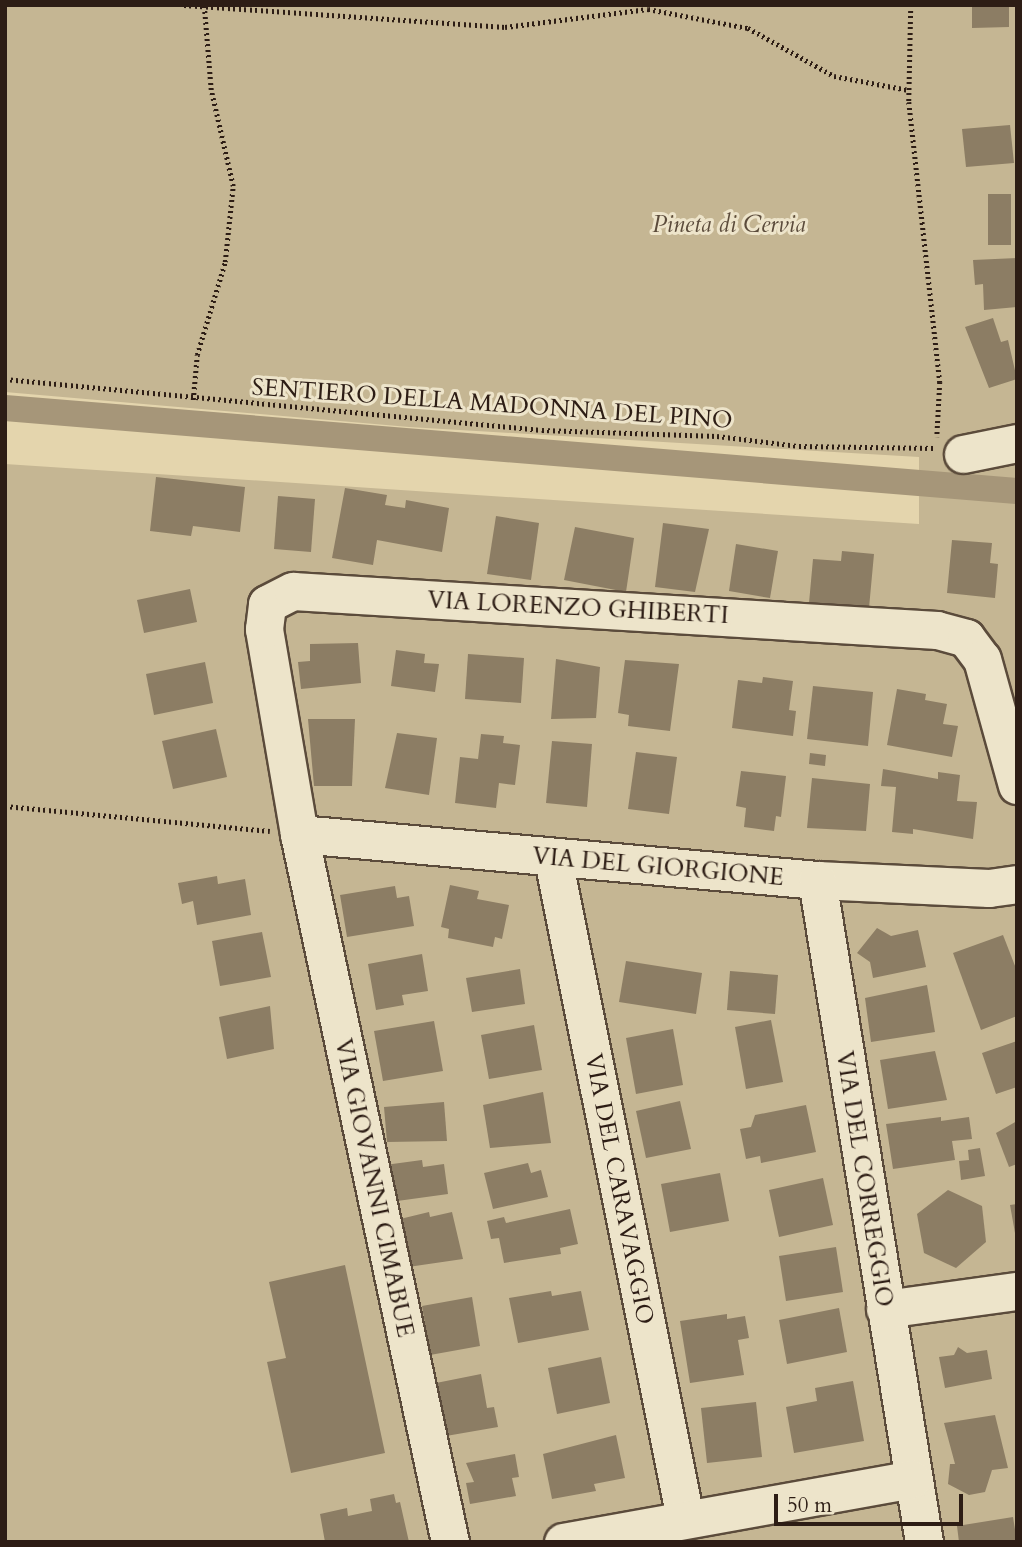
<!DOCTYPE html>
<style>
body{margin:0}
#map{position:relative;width:1022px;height:1547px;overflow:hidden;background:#e4d5ad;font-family:Cardo,serif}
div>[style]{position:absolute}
.green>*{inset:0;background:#c5b693}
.canal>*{height:26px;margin:-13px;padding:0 13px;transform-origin:13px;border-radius:13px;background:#a69679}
.building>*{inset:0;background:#8c7d64}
.path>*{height:4.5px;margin-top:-2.25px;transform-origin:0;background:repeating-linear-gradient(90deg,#2d1d15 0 2px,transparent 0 5.5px)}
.roads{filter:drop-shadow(2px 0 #5b4b3b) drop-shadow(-2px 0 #5b4b3b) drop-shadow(0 2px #5b4b3b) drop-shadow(0 -2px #5b4b3b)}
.minor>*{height:37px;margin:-18.5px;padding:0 18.5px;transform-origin:18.5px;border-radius:18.5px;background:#ede4ca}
span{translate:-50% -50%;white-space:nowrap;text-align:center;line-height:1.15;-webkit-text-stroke:6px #ede4ca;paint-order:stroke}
.park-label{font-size:24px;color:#5b4b3b;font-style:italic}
.street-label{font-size:24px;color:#2d1d15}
.frame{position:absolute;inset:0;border:7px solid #2d1d15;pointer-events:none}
.scale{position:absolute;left:774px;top:1494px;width:189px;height:32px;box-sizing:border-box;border:4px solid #2d1d15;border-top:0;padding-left:9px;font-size:21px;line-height:24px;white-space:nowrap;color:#2d1d15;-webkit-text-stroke:5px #ede4ca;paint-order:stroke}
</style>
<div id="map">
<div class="green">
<i style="clip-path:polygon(5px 5px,1017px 5px,1017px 1542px,5px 1542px,5px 464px,919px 524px,919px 457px,409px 427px,5px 392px)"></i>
</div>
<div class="canal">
<i style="left:5px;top:408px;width:1015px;rotate:4.69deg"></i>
</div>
<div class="building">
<i style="clip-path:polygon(972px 5px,1009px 5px,1009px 27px,972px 28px)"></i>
<i style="clip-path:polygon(1010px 125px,1014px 163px,966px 167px,962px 129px)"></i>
<i style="clip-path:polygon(988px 194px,1011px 194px,1011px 245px,988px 245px)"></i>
<i style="clip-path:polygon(1017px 258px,1017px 307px,984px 310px,983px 284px,975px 285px,973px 260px)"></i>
<i style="clip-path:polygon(993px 318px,1001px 342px,1008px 340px,1017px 379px,989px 388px,965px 327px)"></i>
<i style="clip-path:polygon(156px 477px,245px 487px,240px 532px,193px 526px,191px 536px,150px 531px)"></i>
<i style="clip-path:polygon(345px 488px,387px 495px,385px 505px,405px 508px,406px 500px,449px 508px,442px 552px,377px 540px,373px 565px,332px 558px)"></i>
<i style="clip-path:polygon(278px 496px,315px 499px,311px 552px,274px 549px)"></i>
<i style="clip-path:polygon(496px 516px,539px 523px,531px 580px,487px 574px)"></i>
<i style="clip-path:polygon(663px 523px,709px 529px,695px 592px,655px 587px)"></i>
<i style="clip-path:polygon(575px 527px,634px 538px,626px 592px,564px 580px)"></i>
<i style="clip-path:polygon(952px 540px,992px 543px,990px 563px,998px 564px,995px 598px,947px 593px)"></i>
<i style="clip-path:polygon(736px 544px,778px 551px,770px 598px,729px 591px)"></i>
<i style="clip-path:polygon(842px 551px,874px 554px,869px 608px,809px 603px,813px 559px,841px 561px)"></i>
<i style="clip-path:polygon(190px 589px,197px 622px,144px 633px,137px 600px)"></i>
<i style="clip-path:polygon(358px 643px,361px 683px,301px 689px,298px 662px,310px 661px,310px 644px)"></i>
<i style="clip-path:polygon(396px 650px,425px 654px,424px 663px,439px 664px,435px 692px,391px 686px)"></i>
<i style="clip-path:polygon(468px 654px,524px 658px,521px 703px,465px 699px)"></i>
<i style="clip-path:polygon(556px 659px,600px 667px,596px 718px,551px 719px)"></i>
<i style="clip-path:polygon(625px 660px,679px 664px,670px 731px,628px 726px,629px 715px,618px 713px)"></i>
<i style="clip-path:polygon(205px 662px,213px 703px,154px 715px,146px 674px)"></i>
<i style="clip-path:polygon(763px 677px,793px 681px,789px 710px,796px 711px,793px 736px,732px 728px,738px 680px,762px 683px)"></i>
<i style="clip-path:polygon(813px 686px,873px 692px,868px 746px,807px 739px)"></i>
<i style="clip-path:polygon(897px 689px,926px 694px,925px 700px,947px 704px,943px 724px,958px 726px,952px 757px,887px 745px)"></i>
<i style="clip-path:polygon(308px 719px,355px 719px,352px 786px,314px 786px)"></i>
<i style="clip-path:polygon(216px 729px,227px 777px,173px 789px,162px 741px)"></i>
<i style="clip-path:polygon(397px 733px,437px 738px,429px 795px,385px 788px)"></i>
<i style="clip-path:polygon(481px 734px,504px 736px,503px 743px,520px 745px,515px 785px,499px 783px,496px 808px,455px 803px,460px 757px,478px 759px)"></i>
<i style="clip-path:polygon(552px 741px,592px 744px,587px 807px,546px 803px)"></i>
<i style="clip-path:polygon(636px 752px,677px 757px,669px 814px,628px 809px)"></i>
<i style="clip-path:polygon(810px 753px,826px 755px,825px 766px,809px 764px)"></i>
<i style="clip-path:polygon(883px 769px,938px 779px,938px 772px,960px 775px,957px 801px,977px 802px,973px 839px,913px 829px,913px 834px,892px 832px,896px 787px,881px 786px)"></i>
<i style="clip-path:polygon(741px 771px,786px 776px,781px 817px,776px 816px,774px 831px,744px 827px,746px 808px,736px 806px)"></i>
<i style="clip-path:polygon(812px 778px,870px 784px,866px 831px,807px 828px)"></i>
<i style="clip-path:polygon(217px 876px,218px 884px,245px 879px,251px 915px,197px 925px,193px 901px,182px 904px,178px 883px)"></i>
<i style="clip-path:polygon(450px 885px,479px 891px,477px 899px,509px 905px,502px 939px,495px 937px,493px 947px,448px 938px,449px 929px,441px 927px)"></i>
<i style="clip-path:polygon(395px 886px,397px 898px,409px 896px,414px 926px,347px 937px,340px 895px)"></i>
<i style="clip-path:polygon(877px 928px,891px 936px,918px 930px,926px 967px,873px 978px,870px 962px,857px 953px)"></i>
<i style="clip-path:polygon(262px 932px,271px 977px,220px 986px,212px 941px)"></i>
<i style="clip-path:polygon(1003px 935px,1017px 971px,1017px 1016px,981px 1030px,953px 953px)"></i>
<i style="clip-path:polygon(422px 954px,428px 991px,402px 995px,404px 1005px,376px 1010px,368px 964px)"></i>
<i style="clip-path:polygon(626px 961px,702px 973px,696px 1014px,619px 1002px)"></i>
<i style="clip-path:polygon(520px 969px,525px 1004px,472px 1012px,466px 978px)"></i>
<i style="clip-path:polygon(730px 971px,778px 975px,775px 1014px,727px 1010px)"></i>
<i style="clip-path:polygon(927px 985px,935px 1032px,871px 1042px,865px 998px)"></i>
<i style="clip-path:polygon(270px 1006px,274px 1049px,227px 1059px,219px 1017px)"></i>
<i style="clip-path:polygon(771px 1020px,783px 1082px,746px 1089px,735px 1027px)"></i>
<i style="clip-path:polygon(434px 1021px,443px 1071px,383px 1081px,374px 1031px)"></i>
<i style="clip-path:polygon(534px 1025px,542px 1070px,489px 1079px,481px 1035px)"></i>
<i style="clip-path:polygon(673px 1029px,683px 1085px,636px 1094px,626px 1038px)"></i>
<i style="clip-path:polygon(1017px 1041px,1017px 1087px,996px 1094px,982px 1053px)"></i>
<i style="clip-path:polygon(935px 1051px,947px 1100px,888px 1109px,880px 1060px)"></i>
<i style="clip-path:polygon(543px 1092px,551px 1143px,490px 1148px,483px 1105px)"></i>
<i style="clip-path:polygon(680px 1101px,691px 1149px,646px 1158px,636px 1111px)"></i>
<i style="clip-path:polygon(444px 1102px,447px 1141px,387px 1142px,384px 1107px)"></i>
<i style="clip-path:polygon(806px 1105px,816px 1152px,761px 1163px,760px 1156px,746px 1159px,740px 1129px,751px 1127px,755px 1115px)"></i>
<i style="clip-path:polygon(941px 1117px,941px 1121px,969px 1117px,972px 1139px,952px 1141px,955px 1160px,893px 1169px,886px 1124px)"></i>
<i style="clip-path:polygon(1017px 1121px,1017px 1164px,1009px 1167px,996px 1133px)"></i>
<i style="clip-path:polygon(980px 1148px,985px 1176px,961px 1180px,959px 1161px,969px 1160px,968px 1150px)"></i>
<i style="clip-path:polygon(422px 1160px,423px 1167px,444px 1164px,448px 1194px,390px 1202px,385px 1165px)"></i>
<i style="clip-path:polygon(528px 1163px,531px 1173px,541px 1170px,548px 1197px,493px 1209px,484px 1173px)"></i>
<i style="clip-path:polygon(720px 1173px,729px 1221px,670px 1232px,661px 1184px)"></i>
<i style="clip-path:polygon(823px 1178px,833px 1225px,779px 1237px,769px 1190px)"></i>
<i style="clip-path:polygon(948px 1190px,982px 1206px,986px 1242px,956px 1268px,924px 1253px,917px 1214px)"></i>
<i style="clip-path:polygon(1017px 1204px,1017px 1233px,1015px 1233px,1010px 1205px)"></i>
<i style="clip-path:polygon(570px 1209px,578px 1244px,560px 1248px,561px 1254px,504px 1263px,499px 1238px,491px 1239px,487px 1221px,504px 1217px,506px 1223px)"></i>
<i style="clip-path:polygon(429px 1212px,430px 1217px,452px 1212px,463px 1259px,408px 1267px,396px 1220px)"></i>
<i style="clip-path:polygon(836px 1247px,843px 1292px,786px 1301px,779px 1256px)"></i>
<i style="clip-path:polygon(345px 1265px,385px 1453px,291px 1473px,267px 1362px,286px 1358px,269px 1282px)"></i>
<i style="clip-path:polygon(551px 1291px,552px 1296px,581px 1291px,589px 1330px,518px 1343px,509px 1298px)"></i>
<i style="clip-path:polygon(472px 1297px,480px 1346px,430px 1355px,422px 1306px)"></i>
<i style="clip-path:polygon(839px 1308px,847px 1352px,787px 1364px,779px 1320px)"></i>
<i style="clip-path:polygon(727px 1314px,727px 1319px,745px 1316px,749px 1338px,738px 1340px,744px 1375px,690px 1383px,680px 1321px)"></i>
<i style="clip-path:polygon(958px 1347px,967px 1353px,987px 1350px,992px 1379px,945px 1388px,939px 1357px,954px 1355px)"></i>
<i style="clip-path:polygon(601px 1357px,610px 1403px,557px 1414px,548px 1368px)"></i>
<i style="clip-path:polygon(481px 1374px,487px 1408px,494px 1407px,498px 1427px,446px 1436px,436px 1383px)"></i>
<i style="clip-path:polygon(853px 1381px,864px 1441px,794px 1453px,786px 1407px,817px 1401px,815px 1388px)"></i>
<i style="clip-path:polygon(756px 1402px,762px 1457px,707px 1463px,701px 1408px)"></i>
<i style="clip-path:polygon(995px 1415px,1008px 1468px,992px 1470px,985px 1492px,969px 1495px,948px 1484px,950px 1464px,955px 1464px,944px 1423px)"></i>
<i style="clip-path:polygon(616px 1435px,625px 1478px,594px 1484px,596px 1491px,552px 1499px,543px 1454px)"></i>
<i style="clip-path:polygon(515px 1454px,519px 1477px,512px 1478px,516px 1496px,470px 1504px,466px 1483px,474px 1482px,466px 1463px)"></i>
<i style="clip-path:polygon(394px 1494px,396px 1503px,400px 1502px,409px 1542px,325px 1542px,320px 1514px,347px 1508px,348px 1516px,372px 1511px,370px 1499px)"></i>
<i style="clip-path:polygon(1013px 1517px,1017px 1542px,959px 1542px,957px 1526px)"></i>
</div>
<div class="path">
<i style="left:184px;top:5px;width:322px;rotate:3.9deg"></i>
<i style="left:505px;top:27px;width:144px;rotate:-7.2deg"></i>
<i style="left:648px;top:9px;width:102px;rotate:10.8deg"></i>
<i style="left:748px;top:28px;width:98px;rotate:29.2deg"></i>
<i style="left:834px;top:76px;width:76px;rotate:10.6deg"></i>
<i style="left:911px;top:5px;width:97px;rotate:91.2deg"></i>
<i style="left:909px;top:102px;width:282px;rotate:83.7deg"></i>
<i style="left:940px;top:382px;width:55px;rotate:93.1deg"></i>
<i style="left:5px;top:379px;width:539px;rotate:5.43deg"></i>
<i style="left:542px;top:430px;width:175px;rotate:2deg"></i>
<i style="left:717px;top:436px;width:83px;rotate:7deg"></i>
<i style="left:799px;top:446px;width:135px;rotate:0.8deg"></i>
<i style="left:193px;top:400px;width:45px;rotate:-84.9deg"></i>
<i style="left:197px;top:355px;width:97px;rotate:-73.2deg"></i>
<i style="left:225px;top:262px;width:76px;rotate:-84deg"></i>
<i style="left:233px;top:186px;width:98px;rotate:-102.9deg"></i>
<i style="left:211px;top:90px;width:85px;rotate:-94.7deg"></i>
<i style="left:5px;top:806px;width:266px;rotate:5.4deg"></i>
</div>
<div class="roads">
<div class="minor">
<i style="left:963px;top:454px;width:55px;rotate:-11.5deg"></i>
<i style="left:299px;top:834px;width:520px;rotate:5.07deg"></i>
<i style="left:817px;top:880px;width:172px;rotate:2.7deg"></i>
<i style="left:989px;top:888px;width:28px;rotate:-8deg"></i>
<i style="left:553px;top:859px;width:672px;rotate:78.67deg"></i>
<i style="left:817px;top:880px;width:671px;rotate:80.82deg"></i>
<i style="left:885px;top:1309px;width:133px;rotate:-7.8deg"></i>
<i style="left:450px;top:1542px;width:724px;rotate:-102.04deg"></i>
<i style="left:299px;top:834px;width:208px;rotate:-99.7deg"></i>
<i style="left:264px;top:629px;width:25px;rotate:-83deg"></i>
<i style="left:267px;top:604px;width:29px;rotate:-27deg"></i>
<i style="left:293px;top:591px;width:645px;rotate:3.47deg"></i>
<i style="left:937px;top:630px;width:30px;rotate:15deg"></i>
<i style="left:966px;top:638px;width:26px;rotate:53deg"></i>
<i style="left:982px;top:659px;width:131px;rotate:74.5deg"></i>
<i style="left:563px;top:1542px;width:355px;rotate:-10.2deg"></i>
</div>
</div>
<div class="park-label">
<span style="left:729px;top:225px">Pineta di Cervia</span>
</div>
<div class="street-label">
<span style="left:492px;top:404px;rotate:4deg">SENTIERO DELLA MADONNA DEL PINO</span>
<span style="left:578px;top:608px;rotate:3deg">VIA LORENZO GHIBERTI</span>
<span style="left:658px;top:867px;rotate:5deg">VIA DEL GIORGIONE</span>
<span style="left:864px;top:1179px;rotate:81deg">VIA DEL CORREGGIO</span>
<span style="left:374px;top:1188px;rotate:78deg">VIA GIOVANNI CIMABUE</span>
<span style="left:619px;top:1189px;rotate:79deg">VIA DEL CARAVAGGIO</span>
</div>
<div class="frame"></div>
<div class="scale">50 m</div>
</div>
